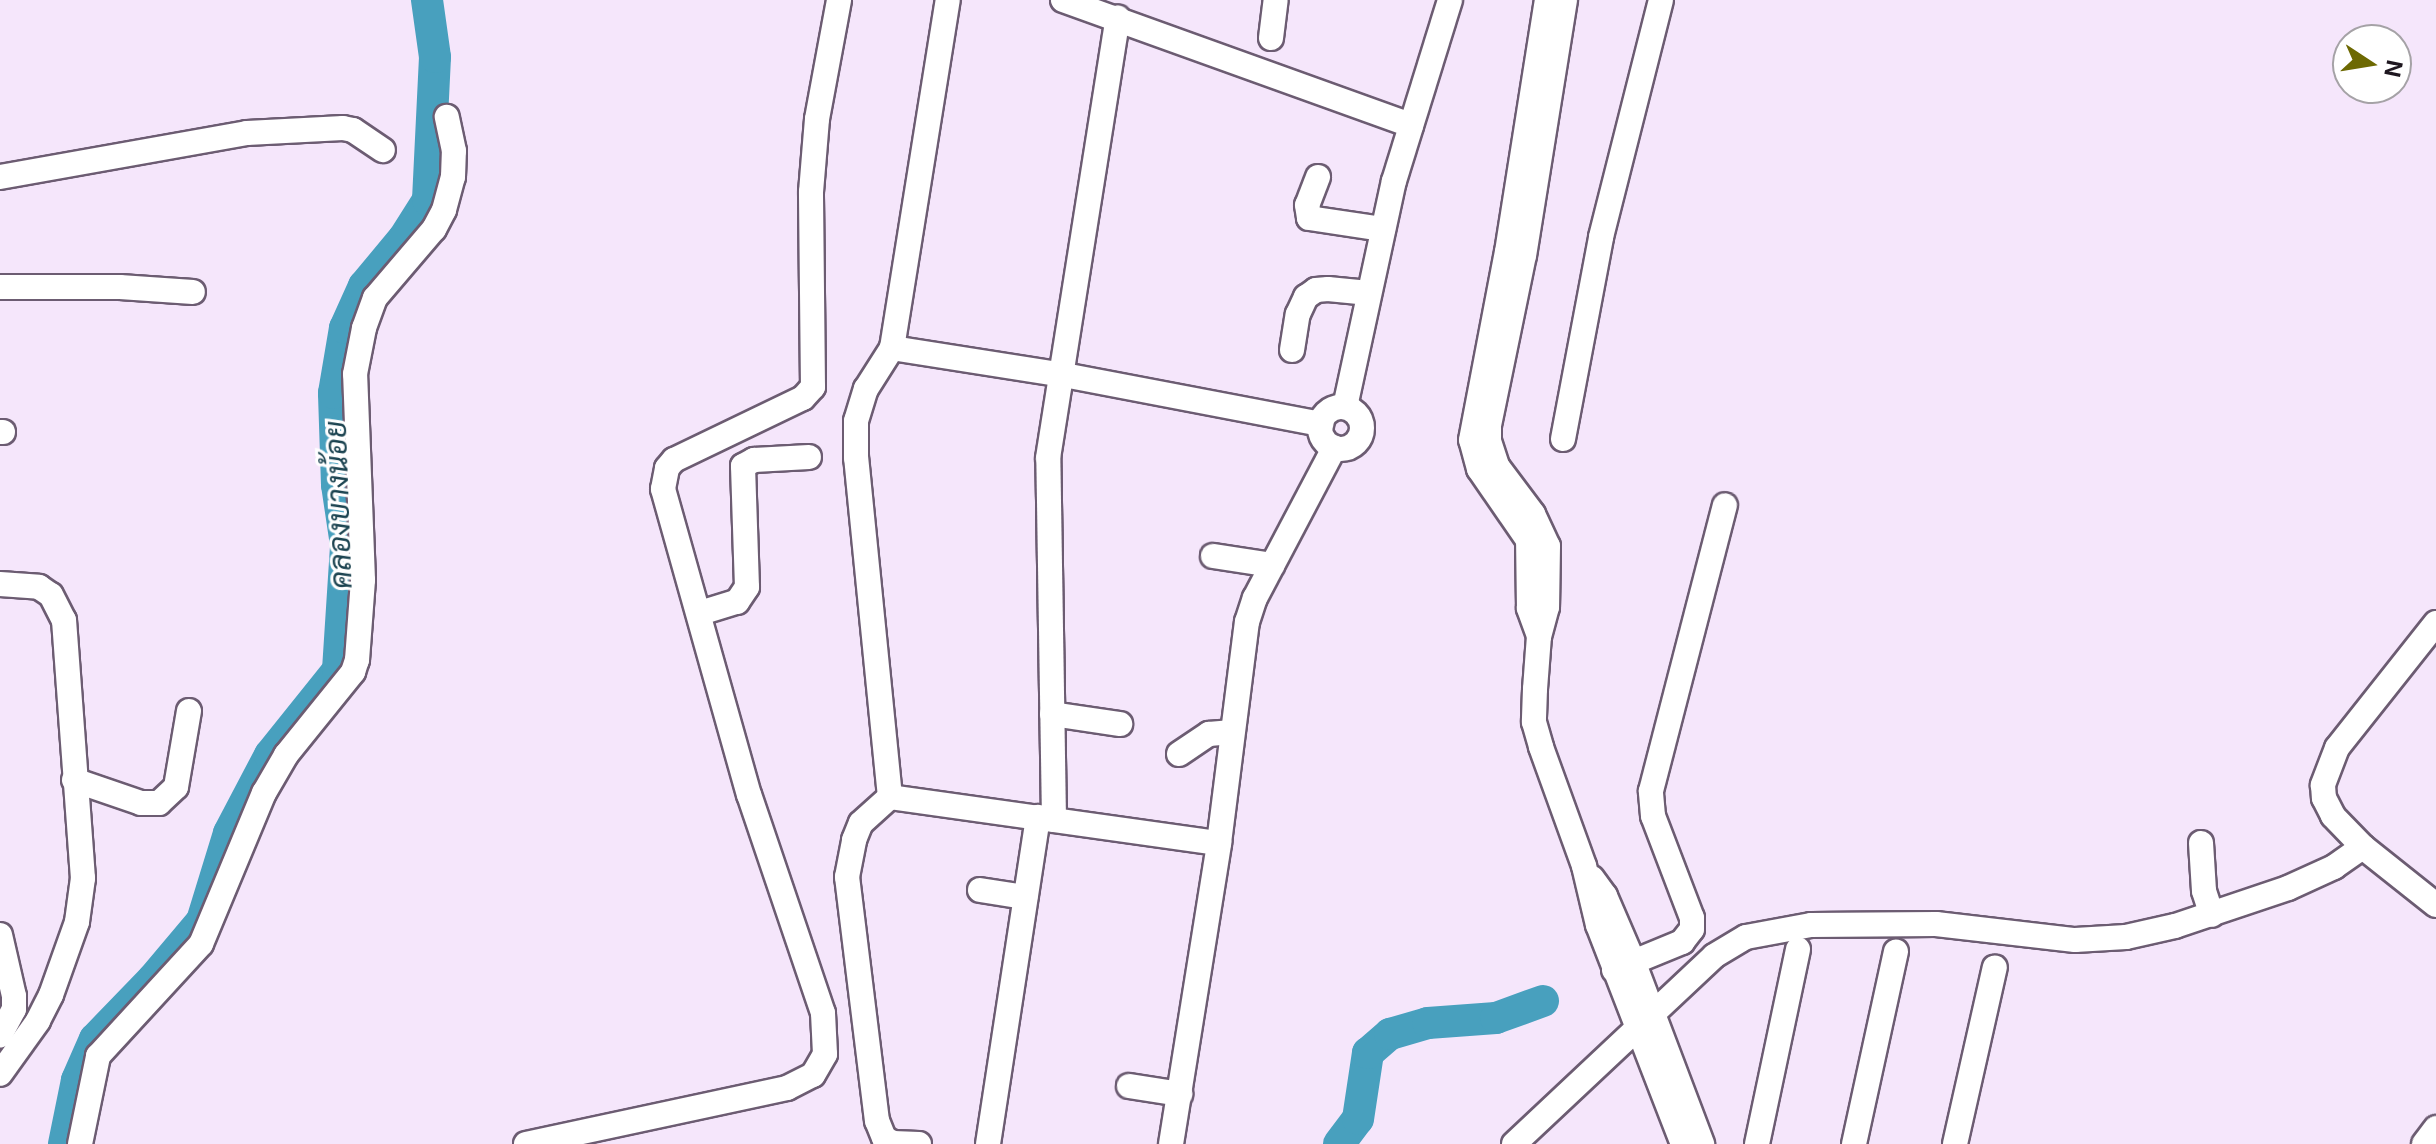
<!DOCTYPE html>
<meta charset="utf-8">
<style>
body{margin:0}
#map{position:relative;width:2436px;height:1144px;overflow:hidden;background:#f5e6fb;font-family:Inter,Sarabun,sans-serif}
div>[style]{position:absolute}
.river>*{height:32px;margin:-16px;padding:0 16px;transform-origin:16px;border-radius:16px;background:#48a0be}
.roads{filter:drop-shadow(2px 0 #6c5c72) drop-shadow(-2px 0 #6c5c72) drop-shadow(0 2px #6c5c72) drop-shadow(0 -2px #6c5c72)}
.minor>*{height:24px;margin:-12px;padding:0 12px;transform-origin:12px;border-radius:12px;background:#fff}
.minor>.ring{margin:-12px;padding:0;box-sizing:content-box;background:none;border:24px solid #fff;border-radius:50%}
span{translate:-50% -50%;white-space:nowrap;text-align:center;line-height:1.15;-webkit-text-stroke:6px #fff;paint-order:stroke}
.water-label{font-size:30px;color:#1b4350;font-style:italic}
.north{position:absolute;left:2332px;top:24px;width:80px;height:80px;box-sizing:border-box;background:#fff;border:2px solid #a5a2a6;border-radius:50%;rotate:102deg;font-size:22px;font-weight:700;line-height:32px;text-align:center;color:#1e1720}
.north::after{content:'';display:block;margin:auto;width:28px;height:36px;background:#6d6902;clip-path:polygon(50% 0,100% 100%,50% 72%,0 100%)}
</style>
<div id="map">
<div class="river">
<i style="left:64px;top:1144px;width:65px;rotate:-78.5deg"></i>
<i style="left:77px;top:1080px;width:45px;rotate:-66.3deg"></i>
<i style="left:95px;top:1039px;width:83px;rotate:-46deg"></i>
<i style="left:153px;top:979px;width:76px;rotate:-49.8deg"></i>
<i style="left:202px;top:921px;width:92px;rotate:-72.9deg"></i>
<i style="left:229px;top:833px;width:88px;rotate:-62.3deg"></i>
<i style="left:270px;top:755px;width:109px;rotate:-51.3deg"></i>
<i style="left:338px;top:670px;width:125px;rotate:-86.3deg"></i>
<i style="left:346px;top:545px;width:61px;rotate:-98.5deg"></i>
<i style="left:337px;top:485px;width:92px;rotate:-91.9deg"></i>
<i style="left:334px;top:393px;width:66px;rotate:-80.4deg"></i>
<i style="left:345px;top:328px;width:46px;rotate:-65.7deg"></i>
<i style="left:364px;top:286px;width:62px;rotate:-50.2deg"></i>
<i style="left:404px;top:238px;width:45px;rotate:-57.7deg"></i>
<i style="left:428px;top:200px;width:143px;rotate:-87.2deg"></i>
<i style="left:435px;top:57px;width:58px;rotate:-98deg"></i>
<i style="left:1339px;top:1144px;width:31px;rotate:-53deg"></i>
<i style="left:1358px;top:1119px;width:67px;rotate:-81.4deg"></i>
<i style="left:1368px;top:1053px;width:29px;rotate:-41deg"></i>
<i style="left:1390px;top:1034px;width:40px;rotate:-16deg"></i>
<i style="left:1428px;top:1023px;width:68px;rotate:-4.2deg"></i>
<i style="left:1496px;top:1018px;width:50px;rotate:-19.9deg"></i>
</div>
<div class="roads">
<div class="minor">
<i style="left:1063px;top:0;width:370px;rotate:19.8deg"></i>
<i style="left:1565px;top:0;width:258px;rotate:99.1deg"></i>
<i style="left:1524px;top:255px;width:174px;rotate:101.6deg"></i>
<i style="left:1489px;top:425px;width:16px;rotate:90deg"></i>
<i style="left:1489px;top:441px;width:26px;rotate:72deg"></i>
<i style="left:1497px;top:466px;width:60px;rotate:53.1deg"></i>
<i style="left:1533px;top:514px;width:35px;rotate:65deg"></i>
<i style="left:1548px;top:546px;width:61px;rotate:90.9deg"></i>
<i style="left:1547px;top:607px;width:30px;rotate:105deg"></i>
<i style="left:1539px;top:636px;width:53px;rotate:94.3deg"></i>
<i style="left:1535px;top:689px;width:33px;rotate:92deg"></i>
<i style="left:1534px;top:722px;width:26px;rotate:74deg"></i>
<i style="left:1541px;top:747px;width:127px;rotate:70.1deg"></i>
<i style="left:1584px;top:866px;width:61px;rotate:76.7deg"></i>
<i style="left:1598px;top:925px;width:235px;rotate:68.8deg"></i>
<i style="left:1271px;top:38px;width:38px;rotate:-83deg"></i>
<i style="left:0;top:177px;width:251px;rotate:-10.1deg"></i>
<i style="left:247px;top:133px;width:96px;rotate:-3deg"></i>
<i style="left:343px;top:128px;width:10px;rotate:11deg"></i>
<i style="left:353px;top:130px;width:36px;rotate:34deg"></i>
<i style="left:1318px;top:177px;width:30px;rotate:111deg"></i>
<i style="left:1307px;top:205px;width:13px;rotate:81deg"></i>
<i style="left:1309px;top:218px;width:75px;rotate:8.5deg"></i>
<i style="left:0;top:287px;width:120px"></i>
<i style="left:120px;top:287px;width:73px;rotate:3.9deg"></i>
<i style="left:892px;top:348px;width:174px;rotate:8.9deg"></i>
<i style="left:1064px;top:375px;width:262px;rotate:10.8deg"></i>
<i style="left:1292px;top:350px;width:36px;rotate:-81deg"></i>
<i style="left:1298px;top:314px;width:19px;rotate:-65deg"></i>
<i style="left:1306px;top:297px;width:12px;rotate:-35deg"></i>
<i style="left:1316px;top:290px;width:12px;rotate:-5deg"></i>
<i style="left:1328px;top:289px;width:41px;rotate:5.6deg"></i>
<i style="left:1345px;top:407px;width:231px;rotate:-77.8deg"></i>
<i style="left:1394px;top:181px;width:189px;rotate:-72.8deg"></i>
<i class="ring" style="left:1320px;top:407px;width:18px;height:18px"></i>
<i style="left:0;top:432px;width:3px"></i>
<i style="left:1563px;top:439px;width:206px;rotate:-79.3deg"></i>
<i style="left:1601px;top:237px;width:244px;rotate:-75.8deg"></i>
<i style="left:1213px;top:556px;width:60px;rotate:8.7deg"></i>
<i style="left:0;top:584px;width:39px;rotate:4deg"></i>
<i style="left:39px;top:587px;width:14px;rotate:34deg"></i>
<i style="left:51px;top:595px;width:28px;rotate:63deg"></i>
<i style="left:64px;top:620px;width:259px;rotate:85.8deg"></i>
<i style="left:83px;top:878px;width:44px;rotate:97.8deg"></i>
<i style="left:77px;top:922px;width:77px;rotate:109.6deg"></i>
<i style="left:51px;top:995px;width:29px;rotate:117deg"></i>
<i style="left:38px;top:1021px;width:65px;rotate:125.6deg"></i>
<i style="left:700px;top:613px;width:39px;rotate:-17deg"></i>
<i style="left:737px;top:602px;width:18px;rotate:-56deg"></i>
<i style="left:747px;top:587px;width:121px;rotate:-91.9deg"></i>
<i style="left:743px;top:466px;width:13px;rotate:-29deg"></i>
<i style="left:754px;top:460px;width:55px;rotate:-3.1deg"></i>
<i style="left:2436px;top:623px;width:159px;rotate:128.4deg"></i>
<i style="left:2337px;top:748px;width:40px;rotate:111deg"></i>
<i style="left:2323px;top:785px;width:13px;rotate:86deg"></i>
<i style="left:2324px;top:798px;width:20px;rotate:63deg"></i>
<i style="left:2333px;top:816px;width:43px;rotate:45.9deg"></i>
<i style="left:2363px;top:847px;width:93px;rotate:38.5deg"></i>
<i style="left:1539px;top:636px;width:30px;rotate:-110deg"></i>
<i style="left:1529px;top:608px;width:68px;rotate:-90.8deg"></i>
<i style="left:1528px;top:540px;width:86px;rotate:-124.6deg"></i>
<i style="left:1479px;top:469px;width:30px;rotate:-105deg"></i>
<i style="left:1471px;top:440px;width:191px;rotate:-79.2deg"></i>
<i style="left:1507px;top:252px;width:255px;rotate:-81deg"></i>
<i style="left:1052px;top:714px;width:69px;rotate:8.4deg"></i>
<i style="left:1179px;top:754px;width:36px;rotate:-34deg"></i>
<i style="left:1209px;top:734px;width:23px;rotate:-5deg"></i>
<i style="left:74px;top:780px;width:71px;rotate:18.9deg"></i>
<i style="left:141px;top:803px;width:18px"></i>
<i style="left:159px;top:803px;width:23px;rotate:-43deg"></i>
<i style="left:176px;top:787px;width:77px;rotate:-80.3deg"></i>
<i style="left:890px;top:797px;width:332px;rotate:8deg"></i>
<i style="left:1054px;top:820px;width:362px;rotate:-90.9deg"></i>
<i style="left:1048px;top:458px;width:446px;rotate:-81deg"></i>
<i style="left:2201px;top:843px;width:48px;rotate:86.4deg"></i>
<i style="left:2204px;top:891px;width:25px;rotate:72deg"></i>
<i style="left:1592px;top:878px;width:22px;rotate:54deg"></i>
<i style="left:1605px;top:896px;width:71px;rotate:66.7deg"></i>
<i style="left:1633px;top:961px;width:196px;rotate:69.3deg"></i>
<i style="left:980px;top:890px;width:46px;rotate:8.8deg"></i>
<i style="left:0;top:935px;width:63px;rotate:77.1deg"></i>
<i style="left:14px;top:996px;width:13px;rotate:90deg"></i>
<i style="left:14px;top:1009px;width:30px;rotate:118deg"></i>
<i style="left:1614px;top:970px;width:74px;rotate:-22.4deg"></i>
<i style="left:1682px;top:942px;width:16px;rotate:-52deg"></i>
<i style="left:1692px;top:929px;width:11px;rotate:-90deg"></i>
<i style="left:1692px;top:918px;width:109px;rotate:-110.9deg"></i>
<i style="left:1653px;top:816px;width:25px;rotate:-95deg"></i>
<i style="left:1651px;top:791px;width:295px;rotate:-75.5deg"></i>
<i style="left:1129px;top:1086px;width:52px;rotate:8.9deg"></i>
<i style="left:80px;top:1144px;width:90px;rotate:-78.4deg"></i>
<i style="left:98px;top:1056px;width:152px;rotate:-47.4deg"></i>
<i style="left:201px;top:944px;width:164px;rotate:-67.4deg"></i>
<i style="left:264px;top:793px;width:44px;rotate:-59.9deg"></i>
<i style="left:286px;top:755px;width:107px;rotate:-51.1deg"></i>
<i style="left:353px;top:672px;width:13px;rotate:-72deg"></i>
<i style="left:357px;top:660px;width:80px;rotate:-85.7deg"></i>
<i style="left:363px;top:580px;width:206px;rotate:-92.2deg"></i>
<i style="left:355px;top:374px;width:47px;rotate:-78.9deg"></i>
<i style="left:364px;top:328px;width:32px;rotate:-70deg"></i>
<i style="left:375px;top:298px;width:91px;rotate:-49.5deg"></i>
<i style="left:434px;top:229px;width:21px;rotate:-62deg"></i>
<i style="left:444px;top:210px;width:34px;rotate:-75deg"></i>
<i style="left:453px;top:177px;width:26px;rotate:-88deg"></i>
<i style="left:454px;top:151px;width:35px;rotate:-102deg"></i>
<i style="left:526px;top:1144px;width:267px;rotate:-12.1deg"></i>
<i style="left:787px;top:1088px;width:29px;rotate:-27deg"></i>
<i style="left:813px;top:1075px;width:24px;rotate:-60deg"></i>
<i style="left:825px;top:1054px;width:41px;rotate:-92.8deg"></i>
<i style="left:823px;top:1013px;width:230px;rotate:-108.7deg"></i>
<i style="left:749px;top:795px;width:318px;rotate:-105.7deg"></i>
<i style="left:663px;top:489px;width:21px;rotate:-79deg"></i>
<i style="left:667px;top:468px;width:11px;rotate:-49deg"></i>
<i style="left:674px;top:460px;width:143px;rotate:-25.7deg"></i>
<i style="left:803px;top:398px;width:15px;rotate:-48deg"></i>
<i style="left:813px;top:387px;width:195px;rotate:-90.6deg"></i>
<i style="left:811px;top:192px;width:73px;rotate:-85.3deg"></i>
<i style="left:817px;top:119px;width:121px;rotate:-79.5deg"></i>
<i style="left:919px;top:1144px;width:26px;rotate:-178deg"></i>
<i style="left:893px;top:1143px;width:10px;rotate:-151deg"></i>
<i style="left:884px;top:1138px;width:18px;rotate:-112deg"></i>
<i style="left:877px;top:1121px;width:246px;rotate:-97deg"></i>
<i style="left:847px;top:877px;width:38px;rotate:-79deg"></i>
<i style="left:854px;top:840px;width:18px;rotate:-68deg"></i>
<i style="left:861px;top:823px;width:39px;rotate:-42deg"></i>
<i style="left:890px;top:797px;width:341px;rotate:-95.7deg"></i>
<i style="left:856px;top:458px;width:37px;rotate:-90deg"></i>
<i style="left:856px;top:421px;width:34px;rotate:-73deg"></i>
<i style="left:866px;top:389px;width:49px;rotate:-57.6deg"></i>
<i style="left:892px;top:348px;width:352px;rotate:-80.9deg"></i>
<i style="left:988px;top:1144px;width:331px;rotate:-81.3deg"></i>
<i style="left:1171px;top:1144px;width:305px;rotate:-80.9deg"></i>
<i style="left:1219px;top:843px;width:223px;rotate:-82.8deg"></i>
<i style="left:1247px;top:622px;width:25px;rotate:-72deg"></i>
<i style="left:1255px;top:598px;width:170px;rotate:-62.2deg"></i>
<i style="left:1514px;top:1144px;width:274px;rotate:-43.2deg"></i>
<i style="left:1714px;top:956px;width:37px;rotate:-31deg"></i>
<i style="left:1746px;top:937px;width:66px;rotate:-10.5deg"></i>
<i style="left:1811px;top:925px;width:125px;rotate:-0.5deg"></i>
<i style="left:1936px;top:924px;width:140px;rotate:6.6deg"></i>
<i style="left:2075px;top:940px;width:51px;rotate:-3.4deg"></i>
<i style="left:2126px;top:937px;width:50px;rotate:-12.7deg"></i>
<i style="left:2175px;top:926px;width:119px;rotate:-18.6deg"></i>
<i style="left:2288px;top:888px;width:51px;rotate:-24.5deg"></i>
<i style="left:2334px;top:867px;width:35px;rotate:-35deg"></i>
<i style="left:1757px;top:1144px;width:199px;rotate:-78.1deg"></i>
<i style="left:1854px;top:1144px;width:197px;rotate:-77.7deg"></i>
<i style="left:1955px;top:1144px;width:181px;rotate:-77.3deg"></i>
<i style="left:2424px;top:1144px;width:20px;rotate:-53deg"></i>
</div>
</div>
<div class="water-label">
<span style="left:338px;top:505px;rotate:-92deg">คลองบางน้อย</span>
</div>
<div class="north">N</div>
</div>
